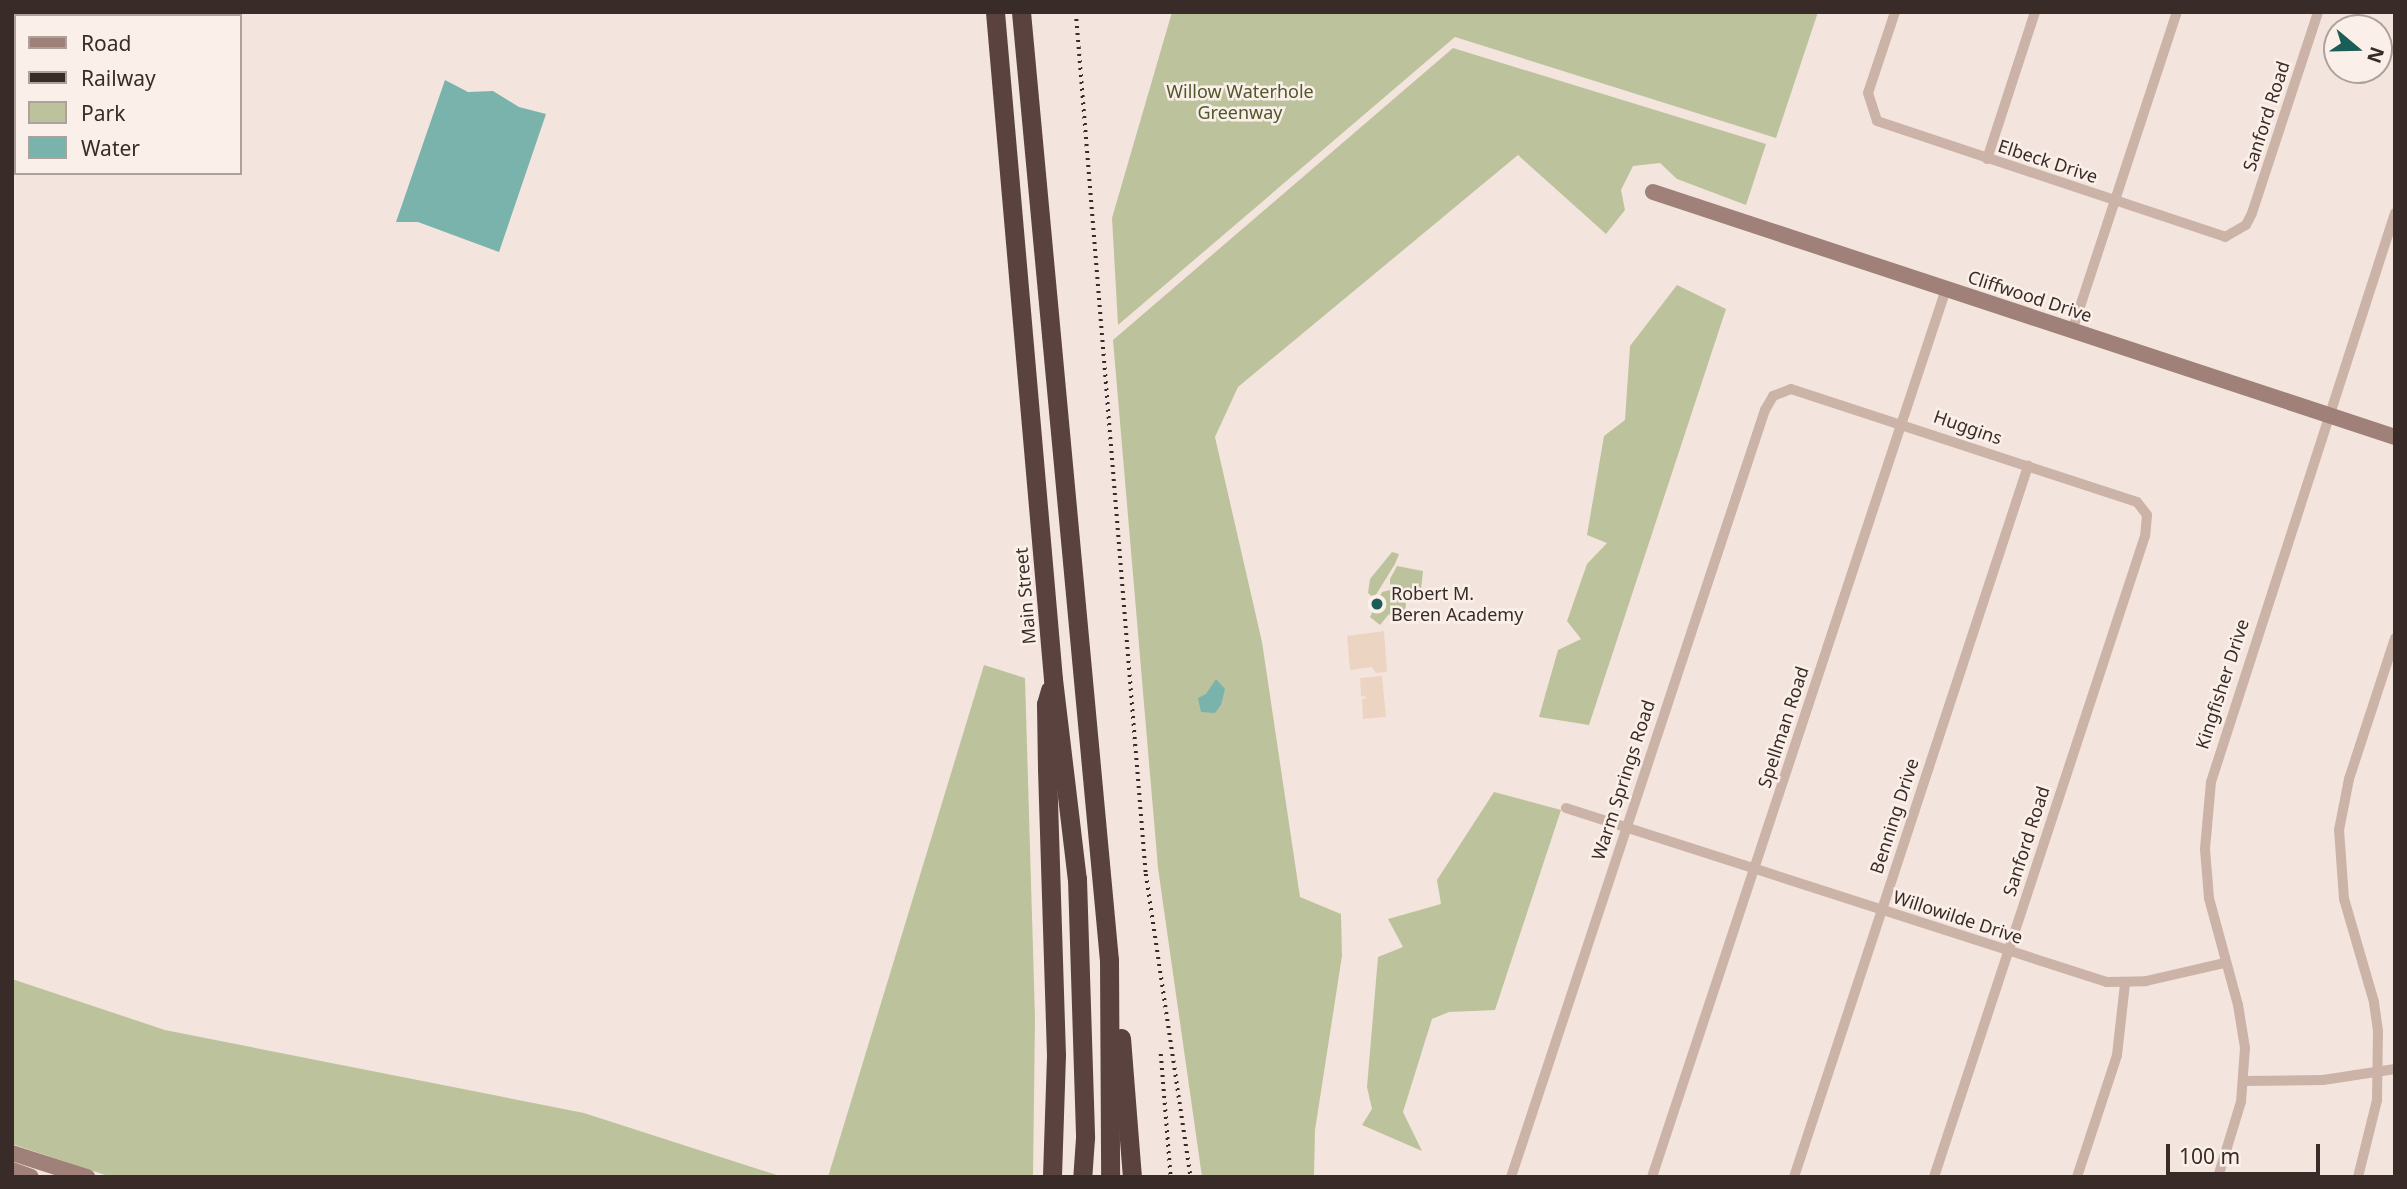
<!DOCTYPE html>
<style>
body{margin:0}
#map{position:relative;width:2407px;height:1189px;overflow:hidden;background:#f3e5dd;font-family:"Noto Sans",sans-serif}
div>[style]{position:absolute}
.green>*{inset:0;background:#bcc39c}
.plaza>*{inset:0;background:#ecd4c3}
.water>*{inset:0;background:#7ab2ac}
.street>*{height:10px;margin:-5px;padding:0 5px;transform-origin:5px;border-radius:5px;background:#ccb3a8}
.secondary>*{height:16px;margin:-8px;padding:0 8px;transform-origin:8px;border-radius:8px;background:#a08179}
.highway>*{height:19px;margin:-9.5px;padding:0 9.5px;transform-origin:9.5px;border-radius:9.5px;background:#5a433f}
.rail>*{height:3.5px;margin-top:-1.75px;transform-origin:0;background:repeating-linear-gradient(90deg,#392b28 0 2px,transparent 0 7px)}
.dots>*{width:19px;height:19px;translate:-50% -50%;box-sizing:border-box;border:4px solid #fbf0e9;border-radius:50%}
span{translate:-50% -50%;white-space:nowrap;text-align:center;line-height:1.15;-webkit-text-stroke:5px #fbf0e9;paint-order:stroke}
.park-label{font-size:18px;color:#4f582b}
.street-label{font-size:18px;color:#392b28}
.poi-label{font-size:18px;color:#392b28}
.left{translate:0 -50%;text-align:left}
.frame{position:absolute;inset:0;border:14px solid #392b28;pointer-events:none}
.legend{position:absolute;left:14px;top:14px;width:228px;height:161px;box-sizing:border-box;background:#fbf0e9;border:2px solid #ada19c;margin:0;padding:9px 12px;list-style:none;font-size:21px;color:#392b28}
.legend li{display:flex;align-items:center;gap:14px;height:35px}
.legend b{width:35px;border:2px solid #ada19c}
.north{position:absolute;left:2323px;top:14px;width:70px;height:70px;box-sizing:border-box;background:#fbf0e9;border:2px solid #ada19c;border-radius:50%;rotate:109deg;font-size:19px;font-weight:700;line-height:28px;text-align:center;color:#392b28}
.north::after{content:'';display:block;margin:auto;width:24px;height:32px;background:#1b5d57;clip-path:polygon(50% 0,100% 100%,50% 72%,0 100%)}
.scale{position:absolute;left:2166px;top:1144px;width:154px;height:32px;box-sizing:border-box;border:4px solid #392b28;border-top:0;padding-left:9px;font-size:21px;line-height:24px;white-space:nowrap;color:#392b28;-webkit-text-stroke:5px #fbf0e9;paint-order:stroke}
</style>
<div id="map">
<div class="green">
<i style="clip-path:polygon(1172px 12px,1818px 12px,1776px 138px,1455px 37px,1118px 325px,1112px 218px)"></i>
<i style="clip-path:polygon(1453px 48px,1766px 144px,1746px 205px,1677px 179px,1660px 163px,1633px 166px,1621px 190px,1625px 210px,1606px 234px,1518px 155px,1238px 387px,1215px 437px,1262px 642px,1300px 897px,1341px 914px,1342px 956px,1315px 1130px,1314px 1177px,1202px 1177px,1158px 868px,1113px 340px)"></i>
<i style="clip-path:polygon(1677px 285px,1726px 309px,1589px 725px,1539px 717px,1558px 650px,1581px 639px,1567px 621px,1587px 564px,1607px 543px,1587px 535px,1604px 436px,1625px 420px,1630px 346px)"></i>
<i style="clip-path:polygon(1392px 552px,1399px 554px,1395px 564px,1374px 598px,1368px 593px,1370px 579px)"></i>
<i style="clip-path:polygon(1397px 566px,1423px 571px,1421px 590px,1413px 596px,1402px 588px,1406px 605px,1403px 621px,1396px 622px,1389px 614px,1380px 625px,1370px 617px,1382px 592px,1390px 590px,1390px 579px)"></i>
<i style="clip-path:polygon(984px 665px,1025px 678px,1035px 1018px,1033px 1177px,828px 1177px)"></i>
<i style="clip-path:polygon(1494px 792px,1561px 810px,1495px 1010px,1449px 1012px,1432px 1019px,1403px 1112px,1422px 1151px,1362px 1125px,1372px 1109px,1367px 1087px,1378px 957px,1403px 947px,1388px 919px,1441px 904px,1437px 880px)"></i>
<i style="clip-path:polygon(12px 979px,165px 1030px,584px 1113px,783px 1177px,111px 1177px,12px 1144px)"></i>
</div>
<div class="plaza">
<i style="clip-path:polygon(1384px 631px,1387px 672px,1376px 673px,1372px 667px,1350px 670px,1347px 636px)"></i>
<i style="clip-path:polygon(1382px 676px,1386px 717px,1363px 719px,1362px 700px,1367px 697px,1361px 696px,1360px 678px)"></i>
</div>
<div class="water">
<i style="clip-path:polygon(445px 80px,468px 92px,493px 91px,519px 107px,546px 114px,499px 252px,418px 222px,396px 222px)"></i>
<i style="clip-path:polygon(1216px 679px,1225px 689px,1221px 705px,1215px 713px,1201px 712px,1198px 698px,1206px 694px)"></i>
</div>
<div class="street">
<i style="left:1895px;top:12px;width:85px;rotate:108.4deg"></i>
<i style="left:1868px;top:93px;width:29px;rotate:72deg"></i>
<i style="left:1877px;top:121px;width:367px;rotate:18.4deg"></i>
<i style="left:2225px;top:237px;width:24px;rotate:-30deg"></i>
<i style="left:2246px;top:225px;width:13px;rotate:-63deg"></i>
<i style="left:2252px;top:213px;width:212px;rotate:-71.8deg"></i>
<i style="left:1987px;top:159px;width:155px;rotate:-71.9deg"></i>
<i style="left:2072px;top:331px;width:336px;rotate:-71.8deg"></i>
<i style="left:1566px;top:808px;width:568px;rotate:17.83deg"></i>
<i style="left:2107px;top:982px;width:39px;rotate:-1deg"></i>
<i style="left:2146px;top:981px;width:80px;rotate:-13deg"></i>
<i style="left:2245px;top:1081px;width:78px;rotate:-0.7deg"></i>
<i style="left:2323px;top:1080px;width:73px;rotate:-8.7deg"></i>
<i style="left:1511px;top:1177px;width:808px;rotate:-71.68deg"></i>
<i style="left:1765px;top:410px;width:16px;rotate:-60deg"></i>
<i style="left:1773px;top:396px;width:19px;rotate:-21deg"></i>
<i style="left:1791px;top:389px;width:364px;rotate:18.1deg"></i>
<i style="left:2137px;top:502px;width:16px;rotate:52deg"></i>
<i style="left:2147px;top:515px;width:21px;rotate:95deg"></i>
<i style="left:2145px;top:536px;width:675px;rotate:108.22deg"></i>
<i style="left:1652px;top:1177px;width:935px;rotate:-71.68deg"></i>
<i style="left:1794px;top:1177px;width:749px;rotate:-71.78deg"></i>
<i style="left:2077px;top:1177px;width:128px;rotate:-71.8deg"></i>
<i style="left:2117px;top:1055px;width:71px;rotate:-83.6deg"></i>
<i style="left:2218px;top:1177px;width:78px;rotate:-73deg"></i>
<i style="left:2241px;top:1102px;width:54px;rotate:-85.8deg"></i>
<i style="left:2245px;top:1048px;width:44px;rotate:-99.2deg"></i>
<i style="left:2238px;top:1005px;width:111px;rotate:-105.2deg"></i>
<i style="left:2209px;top:898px;width:49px;rotate:-94.7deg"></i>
<i style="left:2205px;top:849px;width:67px;rotate:-84.9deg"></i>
<i style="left:2211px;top:782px;width:598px;rotate:-72.08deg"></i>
<i style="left:2358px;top:1177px;width:79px;rotate:-76.1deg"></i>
<i style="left:2377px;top:1100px;width:69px;rotate:-89.2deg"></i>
<i style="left:2378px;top:1031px;width:29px;rotate:-98deg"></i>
<i style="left:2374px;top:1002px;width:107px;rotate:-106.2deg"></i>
<i style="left:2344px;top:899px;width:69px;rotate:-94.1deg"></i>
<i style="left:2339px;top:830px;width:52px;rotate:-78.9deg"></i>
<i style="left:2349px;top:779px;width:148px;rotate:-71.9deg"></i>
</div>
<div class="secondary">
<i style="left:1653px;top:192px;width:781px;rotate:18.27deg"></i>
<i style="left:12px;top:1153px;width:79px;rotate:17.7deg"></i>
<i style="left:12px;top:1170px;width:20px;rotate:20deg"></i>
</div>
<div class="highway">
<i style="left:995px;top:12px;width:670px;rotate:85.03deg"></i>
<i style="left:1053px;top:679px;width:201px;rotate:83.2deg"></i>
<i style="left:1077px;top:879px;width:259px;rotate:88.2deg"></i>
<i style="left:1085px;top:1138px;width:39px;rotate:94deg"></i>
<i style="left:1021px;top:12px;width:952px;rotate:84.7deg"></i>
<i style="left:1109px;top:960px;width:217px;rotate:89.7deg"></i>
<i style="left:1050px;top:690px;width:15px;rotate:106deg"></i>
<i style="left:1046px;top:704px;width:65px;rotate:89.1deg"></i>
<i style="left:1047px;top:769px;width:286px;rotate:88.2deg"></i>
<i style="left:1056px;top:1055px;width:122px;rotate:91.9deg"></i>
<i style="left:1121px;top:1038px;width:139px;rotate:85.5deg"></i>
</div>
<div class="rail">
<i style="left:1076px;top:12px;width:865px;rotate:85.36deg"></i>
<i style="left:1146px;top:874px;width:306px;rotate:81.6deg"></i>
<i style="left:1161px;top:1054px;width:123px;rotate:85.4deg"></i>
</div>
<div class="dots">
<i style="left:1377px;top:604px;background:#1b5d57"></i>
</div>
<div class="park-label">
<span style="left:1240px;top:102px">Willow Waterhole<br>Greenway</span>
</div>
<div class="street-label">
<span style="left:2266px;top:116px;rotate:-72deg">Sanford Road</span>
<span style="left:2048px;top:161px;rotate:18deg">Elbeck Drive</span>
<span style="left:2030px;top:296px;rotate:18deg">Cliffwood Drive</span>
<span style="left:1968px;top:427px;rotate:19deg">Huggins</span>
<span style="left:1025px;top:596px;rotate:-95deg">Main Street</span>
<span style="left:2222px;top:684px;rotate:-72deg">Kingfisher Drive</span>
<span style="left:1783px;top:727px;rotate:-72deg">Spellman Road</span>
<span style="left:1623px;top:780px;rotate:-72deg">Warm Springs Road</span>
<span style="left:1894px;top:816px;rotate:-72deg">Benning Drive</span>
<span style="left:2026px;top:841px;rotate:-72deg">Sanford Road</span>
<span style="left:1958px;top:917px;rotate:18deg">Willowilde Drive</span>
</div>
<div class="poi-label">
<span class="left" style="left:1391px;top:604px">Robert M.<br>Beren Academy</span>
</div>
<div class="frame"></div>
<ul class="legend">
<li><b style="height:9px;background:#a08179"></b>Road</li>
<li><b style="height:9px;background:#392b28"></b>Railway</li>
<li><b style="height:19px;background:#bcc39c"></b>Park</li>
<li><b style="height:19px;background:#7ab2ac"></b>Water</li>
</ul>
<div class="north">N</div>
<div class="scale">100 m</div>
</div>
